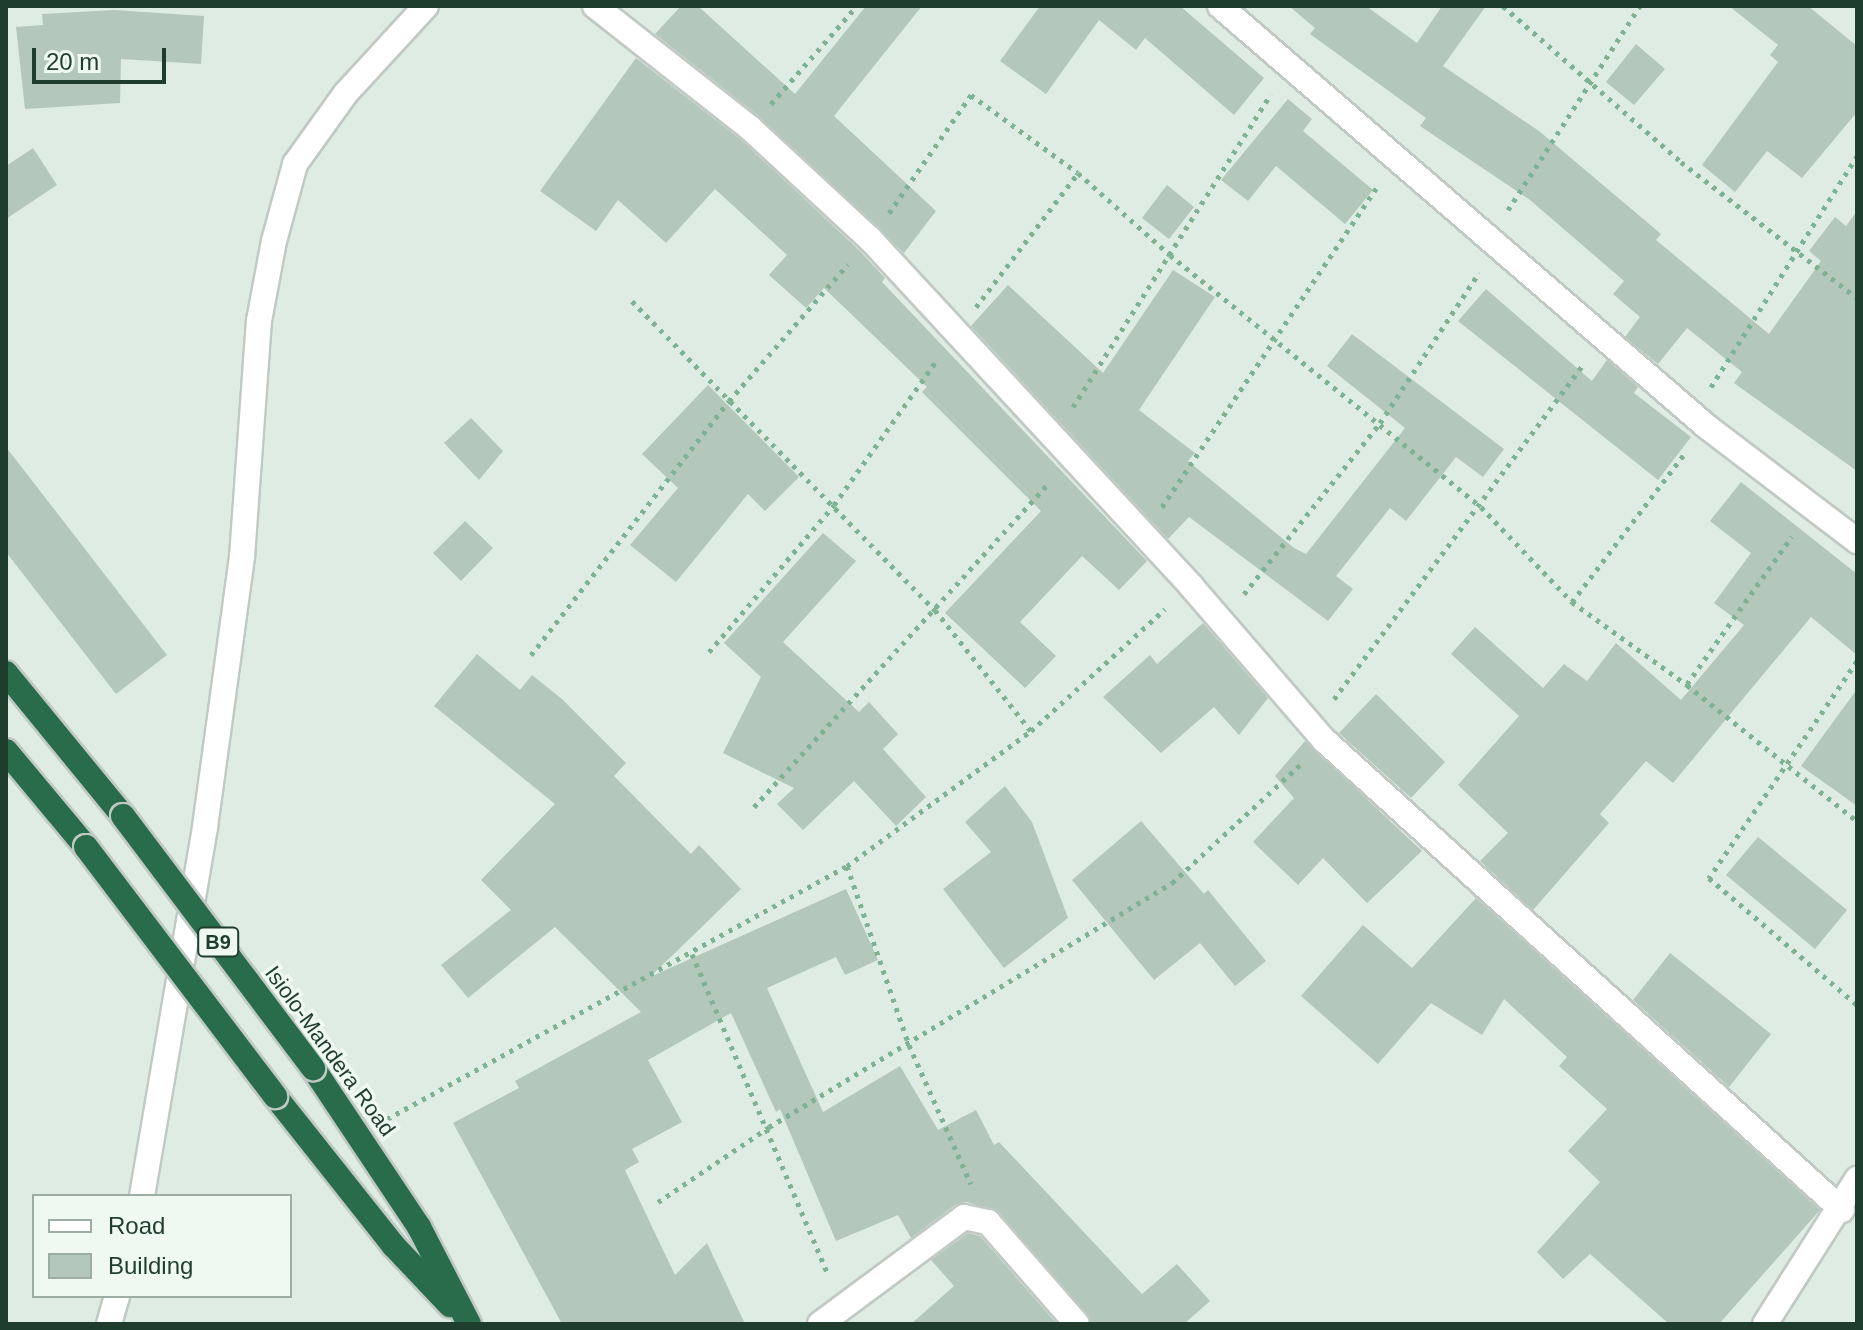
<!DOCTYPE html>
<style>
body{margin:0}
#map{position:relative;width:1863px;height:1330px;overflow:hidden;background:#dfece3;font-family:Helvetica,sans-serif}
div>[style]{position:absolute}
.building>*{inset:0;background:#b4c7bb}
.path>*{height:5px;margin-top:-2.5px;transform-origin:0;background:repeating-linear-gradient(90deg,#7db293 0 4px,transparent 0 10px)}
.roads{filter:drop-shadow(2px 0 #c0c9c4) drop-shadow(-2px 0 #c0c9c4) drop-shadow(0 2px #c0c9c4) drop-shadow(0 -2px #c0c9c4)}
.street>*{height:24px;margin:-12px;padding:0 12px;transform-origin:12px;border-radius:12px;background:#fff}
.highway>*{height:24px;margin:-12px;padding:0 12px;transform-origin:12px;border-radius:12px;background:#286c4b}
.bridges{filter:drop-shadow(2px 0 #c0c9c4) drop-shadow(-2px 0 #c0c9c4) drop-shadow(0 2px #c0c9c4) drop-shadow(0 -2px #c0c9c4)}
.highway-bridge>*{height:24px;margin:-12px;padding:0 12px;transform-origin:12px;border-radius:12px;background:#286c4b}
span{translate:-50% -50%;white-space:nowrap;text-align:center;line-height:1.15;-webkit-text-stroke:7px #f0f8f2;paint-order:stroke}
.shield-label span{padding:2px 6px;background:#f0f8f2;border:2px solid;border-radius:6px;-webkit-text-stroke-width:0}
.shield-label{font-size:20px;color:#1f3d2d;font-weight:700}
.street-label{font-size:22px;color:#1f3d2d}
.frame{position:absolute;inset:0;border:8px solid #1f3d2d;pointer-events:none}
.legend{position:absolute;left:32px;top:1194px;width:260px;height:104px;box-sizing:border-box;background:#f0f8f2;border:2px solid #9cada3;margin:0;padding:10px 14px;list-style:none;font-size:24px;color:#1f3d2d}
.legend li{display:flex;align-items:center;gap:16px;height:40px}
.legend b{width:40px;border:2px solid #9cada3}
.scale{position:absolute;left:32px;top:48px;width:134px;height:36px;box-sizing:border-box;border:4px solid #1f3d2d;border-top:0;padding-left:10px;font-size:24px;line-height:28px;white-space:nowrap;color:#1f3d2d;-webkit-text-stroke:6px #f0f8f2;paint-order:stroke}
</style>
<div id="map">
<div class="building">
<i style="clip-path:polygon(681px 6px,698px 6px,795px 94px,866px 6px,922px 6px,834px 116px,936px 211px,904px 253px,760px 117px,655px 34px)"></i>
<i style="clip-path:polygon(1040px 6px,1180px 6px,1264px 78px,1234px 115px,1145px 38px,1136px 50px,1099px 20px,1046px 94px,1000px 61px)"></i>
<i style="clip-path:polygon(1289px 6px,1366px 6px,1417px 43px,1442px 6px,1486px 6px,1443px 66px,1539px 131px,1661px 234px,1656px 240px,1769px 334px,1821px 261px,1809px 251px,1835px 217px,1846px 226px,1857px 211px,1857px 471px,1734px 383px,1742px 372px,1687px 328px,1658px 364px,1625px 337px,1640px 317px,1613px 294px,1624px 281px,1530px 200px,1420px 126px,1426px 118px,1310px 34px,1315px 28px)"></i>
<i style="clip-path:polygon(1729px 6px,1808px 6px,1857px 46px,1857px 112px,1802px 178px,1767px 151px,1735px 192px,1702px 165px,1778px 62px,1770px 55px,1778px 45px)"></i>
<i style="clip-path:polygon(114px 10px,204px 16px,201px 64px,121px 59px,120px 103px,25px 109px,16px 27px,43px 25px,42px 14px)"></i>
<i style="clip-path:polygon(1636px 44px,1665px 69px,1634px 105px,1606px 82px)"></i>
<i style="clip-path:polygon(636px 58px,740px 139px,859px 250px,885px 278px,882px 282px,1147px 561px,1119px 590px,1082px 556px,1020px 622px,1056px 656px,1025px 688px,945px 613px,1041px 511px,922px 392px,927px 387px,824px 288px,806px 308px,769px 275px,787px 255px,715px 189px,666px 243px,618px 200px,596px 231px,540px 191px)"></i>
<i style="clip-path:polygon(1288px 99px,1312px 119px,1303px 131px,1373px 190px,1345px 224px,1276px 166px,1248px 201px,1221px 180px)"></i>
<i style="clip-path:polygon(33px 148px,57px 185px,6px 219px,6px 166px)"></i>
<i style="clip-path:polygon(1167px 185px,1194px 207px,1169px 239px,1142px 218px)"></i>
<i style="clip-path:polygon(1173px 270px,1215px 297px,1139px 410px,1195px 453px,1188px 461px,1294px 548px,1306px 554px,1405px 428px,1327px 366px,1352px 334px,1504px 449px,1483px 477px,1456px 457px,1406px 521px,1390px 508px,1336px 576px,1353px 589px,1328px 621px,1189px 517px,1168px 539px,971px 326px,1008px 285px,1103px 373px)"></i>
<i style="clip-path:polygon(1486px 289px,1592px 381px,1607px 360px,1638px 387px,1634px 393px,1691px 437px,1658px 480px,1458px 321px)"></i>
<i style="clip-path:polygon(708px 385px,799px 477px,765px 511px,748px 494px,676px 582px,630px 545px,678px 488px,642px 454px)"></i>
<i style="clip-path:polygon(471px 418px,503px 451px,479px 480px,444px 443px)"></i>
<i style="clip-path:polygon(6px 447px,167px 655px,116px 694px,6px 552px)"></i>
<i style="clip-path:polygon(1741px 482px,1857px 574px,1857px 655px,1811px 617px,1673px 783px,1646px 761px,1600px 814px,1609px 823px,1533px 910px,1480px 861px,1508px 833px,1458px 785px,1519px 716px,1451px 654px,1475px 627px,1543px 688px,1564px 664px,1587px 681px,1616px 643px,1681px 700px,1744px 625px,1714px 603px,1751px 553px,1710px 521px)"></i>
<i style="clip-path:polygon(465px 521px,493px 548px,461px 581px,433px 553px)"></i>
<i style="clip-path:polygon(823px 533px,856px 561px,783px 642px,859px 712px,869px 702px,898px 734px,883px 749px,926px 797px,896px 826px,854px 781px,803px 830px,777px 804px,794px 788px,723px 753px,761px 677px,724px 643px)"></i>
<i style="clip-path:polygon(1203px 623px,1268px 698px,1239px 735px,1214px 707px,1161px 753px,1103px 697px,1150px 655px,1157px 664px)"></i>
<i style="clip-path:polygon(477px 654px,520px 690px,532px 675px,562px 699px,626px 763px,614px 776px,691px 854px,699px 845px,741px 889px,650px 977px,846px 889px,878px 960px,845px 975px,836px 957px,767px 988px,823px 1112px,900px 1066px,938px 1130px,976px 1110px,994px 1145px,999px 1142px,1142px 1294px,1177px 1264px,1210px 1301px,1184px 1324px,1092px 1324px,999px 1212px,967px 1202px,955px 1205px,911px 1238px,898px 1215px,836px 1241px,780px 1109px,776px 1112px,731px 1013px,648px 1060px,682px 1122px,632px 1149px,639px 1162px,625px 1170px,675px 1275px,707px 1243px,745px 1324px,562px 1324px,453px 1123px,519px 1088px,515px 1081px,641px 1012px,555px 927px,468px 998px,441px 965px,511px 910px,481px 880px,555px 804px,434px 706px)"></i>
<i style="clip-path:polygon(1857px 689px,1857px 806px,1801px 766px)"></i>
<i style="clip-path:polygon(1376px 694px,1445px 762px,1411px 798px,1339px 733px)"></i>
<i style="clip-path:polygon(1305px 741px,1422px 851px,1367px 903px,1323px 858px,1298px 885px,1253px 842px,1294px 798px,1275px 776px)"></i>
<i style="clip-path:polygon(1005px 786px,1032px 822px,1068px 918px,1004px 968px,943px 889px,991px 852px,965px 822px)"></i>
<i style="clip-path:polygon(1141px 821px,1204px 894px,1208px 890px,1266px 961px,1235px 986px,1200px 943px,1154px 980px,1072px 880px)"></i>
<i style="clip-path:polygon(1758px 837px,1847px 910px,1815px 949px,1726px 875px)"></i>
<i style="clip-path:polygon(1476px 898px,1820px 1210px,1719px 1324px,1669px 1324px,1590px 1254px,1563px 1279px,1537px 1252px,1600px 1182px,1568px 1151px,1607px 1109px,1559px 1066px,1567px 1057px,1504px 999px,1482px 1035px,1431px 1003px,1378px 1064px,1301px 996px,1363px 925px,1412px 968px)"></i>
<i style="clip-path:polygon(1670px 953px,1771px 1034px,1729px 1087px,1633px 1000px)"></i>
<i style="clip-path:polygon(968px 1233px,980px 1236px,1057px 1324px,911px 1324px,954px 1286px,931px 1260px)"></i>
</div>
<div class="path">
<i style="left:1503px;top:6px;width:237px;rotate:41.2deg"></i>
<i style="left:1681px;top:162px;width:222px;rotate:37.7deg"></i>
<i style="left:771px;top:104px;width:129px;rotate:-48.8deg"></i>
<i style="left:1508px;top:210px;width:243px;rotate:-57.1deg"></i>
<i style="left:889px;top:213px;width:144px;rotate:-55.2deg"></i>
<i style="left:971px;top:95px;width:132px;rotate:36.1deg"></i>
<i style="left:1078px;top:173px;width:123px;rotate:41.7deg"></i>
<i style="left:1170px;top:255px;width:400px;rotate:39deg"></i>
<i style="left:1481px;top:507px;width:132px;rotate:46.2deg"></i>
<i style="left:1572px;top:602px;width:142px;rotate:35.8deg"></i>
<i style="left:1687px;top:685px;width:218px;rotate:38.7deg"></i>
<i style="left:632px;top:301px;width:433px;rotate:45.6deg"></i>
<i style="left:935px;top:610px;width:154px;rotate:51.6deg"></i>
<i style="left:976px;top:307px;width:168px;rotate:-52.7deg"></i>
<i style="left:1711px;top:387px;width:273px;rotate:-57.7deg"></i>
<i style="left:1073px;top:407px;width:370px;rotate:-57.7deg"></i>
<i style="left:1162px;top:507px;width:387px;rotate:-56.1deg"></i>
<i style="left:1244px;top:594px;width:218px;rotate:-51.5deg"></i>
<i style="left:1380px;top:423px;width:180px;rotate:-56.6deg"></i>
<i style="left:1572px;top:602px;width:188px;rotate:-52.8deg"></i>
<i style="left:709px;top:652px;width:193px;rotate:-49.6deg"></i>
<i style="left:834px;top:505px;width:178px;rotate:-54.6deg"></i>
<i style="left:531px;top:655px;width:322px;rotate:-52.1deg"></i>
<i style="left:729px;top:401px;width:181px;rotate:-49deg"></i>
<i style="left:1857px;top:661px;width:263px;rotate:124.3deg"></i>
<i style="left:1709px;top:878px;width:195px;rotate:40.6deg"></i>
<i style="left:1687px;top:684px;width:181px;rotate:-54.6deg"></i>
<i style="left:1334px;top:699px;width:418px;rotate:-53.3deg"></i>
<i style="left:754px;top:807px;width:440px;rotate:-47.7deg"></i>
<i style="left:847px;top:866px;width:189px;rotate:70.9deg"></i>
<i style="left:909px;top:1045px;width:152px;rotate:66deg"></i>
<i style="left:692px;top:954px;width:348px;rotate:67deg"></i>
<i style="left:387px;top:1119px;width:525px;rotate:-28.81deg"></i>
<i style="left:847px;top:866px;width:228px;rotate:-36.3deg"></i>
<i style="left:1031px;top:731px;width:181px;rotate:-42.3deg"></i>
<i style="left:658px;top:1202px;width:134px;rotate:-34deg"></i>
<i style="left:769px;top:1127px;width:471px;rotate:-31.2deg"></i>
<i style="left:1172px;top:883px;width:174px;rotate:-42.7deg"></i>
</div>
<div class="roads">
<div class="street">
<i style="left:595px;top:6px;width:197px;rotate:38.2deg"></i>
<i style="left:750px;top:128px;width:163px;rotate:42.8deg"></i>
<i style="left:870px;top:239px;width:473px;rotate:47.2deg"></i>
<i style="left:1191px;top:586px;width:205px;rotate:49.2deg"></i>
<i style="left:1325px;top:741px;width:698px;rotate:42.21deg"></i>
<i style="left:1220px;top:6px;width:642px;rotate:40.83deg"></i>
<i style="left:1706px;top:426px;width:190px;rotate:37.3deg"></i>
<i style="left:142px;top:1196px;width:374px;rotate:-80.3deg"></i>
<i style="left:205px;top:827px;width:273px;rotate:-82.2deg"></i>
<i style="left:242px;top:557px;width:237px;rotate:-85.9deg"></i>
<i style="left:259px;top:321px;width:81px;rotate:-79.4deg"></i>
<i style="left:274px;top:241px;width:80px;rotate:-74.7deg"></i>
<i style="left:295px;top:164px;width:87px;rotate:-54.3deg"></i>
<i style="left:346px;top:93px;width:118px;rotate:-47.4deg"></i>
<i style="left:109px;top:1324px;width:29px;rotate:-74deg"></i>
<i style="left:820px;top:1324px;width:179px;rotate:-36.6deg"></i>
<i style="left:964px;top:1217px;width:25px;rotate:12deg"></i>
<i style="left:988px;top:1222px;width:135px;rotate:48.9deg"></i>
<i style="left:1765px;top:1324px;width:172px;rotate:-57.6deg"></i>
</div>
<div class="highway">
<i style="left:6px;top:673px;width:185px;rotate:50.7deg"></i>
<i style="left:6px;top:751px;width:125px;rotate:50.2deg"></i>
<i style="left:313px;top:1068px;width:191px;rotate:56.3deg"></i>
<i style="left:419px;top:1227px;width:109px;rotate:62.7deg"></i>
<i style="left:275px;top:1096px;width:190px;rotate:51.6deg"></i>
<i style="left:393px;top:1245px;width:83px;rotate:46.5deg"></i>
</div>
</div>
<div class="bridges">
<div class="highway-bridge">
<i style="left:123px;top:816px;width:316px;rotate:53deg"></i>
<i style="left:86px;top:847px;width:313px;rotate:52.8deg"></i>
</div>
</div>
<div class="shield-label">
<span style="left:218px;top:942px">B9</span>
</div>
<div class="street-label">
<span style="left:330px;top:1051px;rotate:54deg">Isiolo-Mandera Road</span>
</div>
<div class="frame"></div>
<ul class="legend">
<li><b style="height:10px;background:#fff"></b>Road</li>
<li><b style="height:22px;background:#b4c7bb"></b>Building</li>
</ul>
<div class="scale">20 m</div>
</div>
